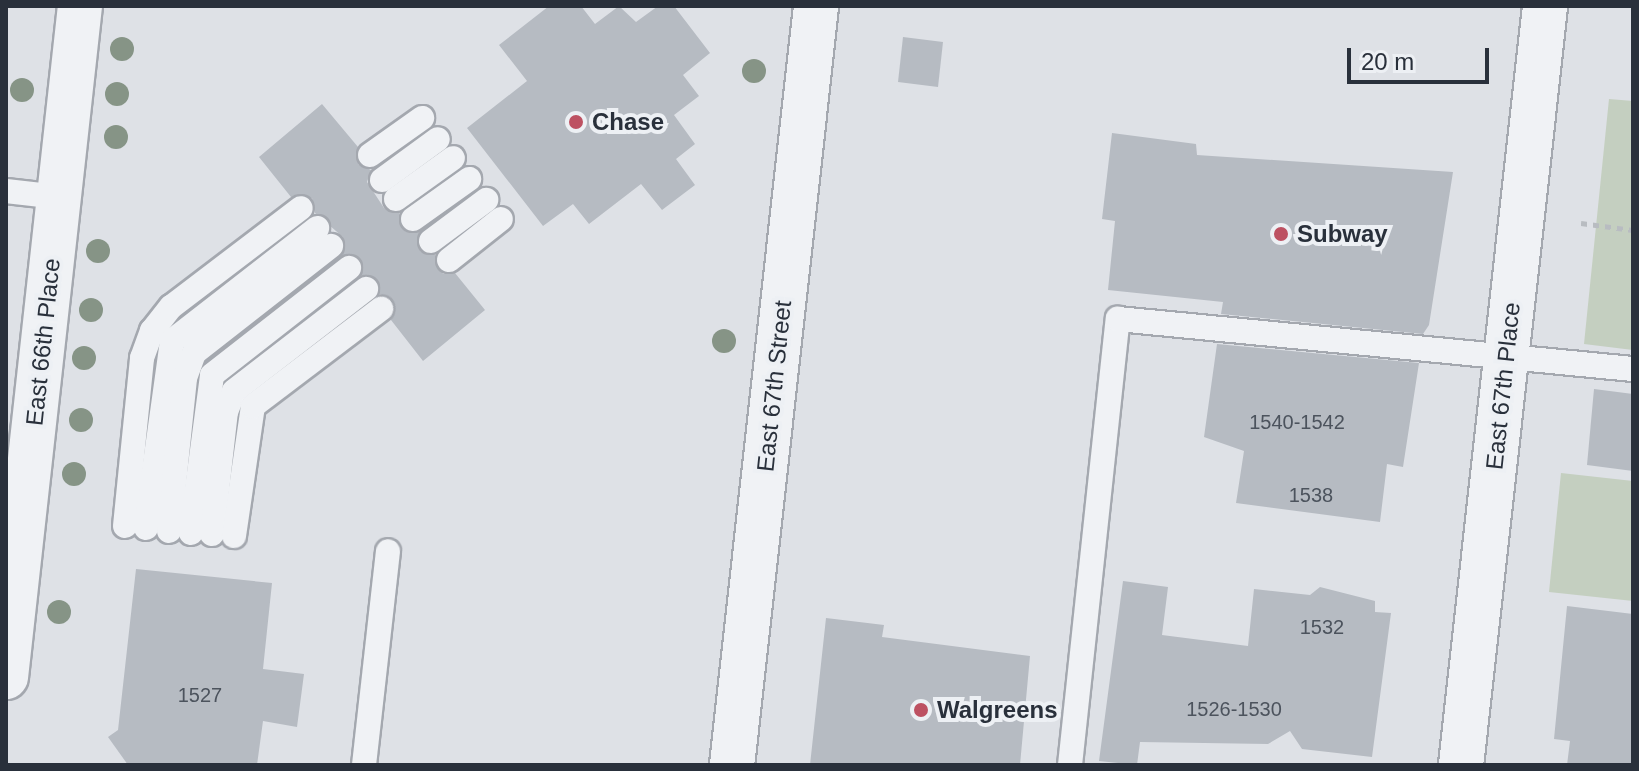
<!DOCTYPE html>
<style>
body{margin:0}
#map{position:relative;width:1639px;height:771px;overflow:hidden;background:#dee1e6;font-family:Arial,sans-serif}
div>[style]{position:absolute}
.green>*{inset:0;background:#c4cfc0}
.building>*{inset:0;background:#b6bbc2}
.path>*{height:5px;margin-top:-2.5px;transform-origin:0;background:repeating-linear-gradient(90deg,#b8bcc1 0 6px,transparent 0 12px)}
.roads{filter:drop-shadow(2px 0 #a4a8af) drop-shadow(-2px 0 #a4a8af) drop-shadow(0 2px #a4a8af) drop-shadow(0 -2px #a4a8af)}
.service>*{height:24px;margin:-12px;padding:0 12px;transform-origin:12px;border-radius:12px;background:#f0f2f5}
.minor>*{height:44px;margin:-22px;padding:0 22px;transform-origin:22px;border-radius:22px;background:#f0f2f5}
.tertiary>*{height:44px;margin:-22px;padding:0 22px;transform-origin:22px;border-radius:22px;background:#f0f2f5}
.trees>*{width:24px;height:24px;margin:-12px;border-radius:50%;background:#869486}
.dots>*{width:22px;height:22px;translate:-50% -50%;box-sizing:border-box;border:4px solid #edf0f4;border-radius:50%}
span{translate:-50% -50%;white-space:nowrap;text-align:center;line-height:1.15;-webkit-text-stroke:8px #edf0f4;paint-order:stroke}
.number-label{font-size:20px;color:#4c535d}
.number-label span{-webkit-text-stroke-width:0}
.poi-label{font-size:24px;color:#29303b;font-weight:700}
.left{translate:0 -50%;text-align:left}
.street-label{font-size:24px;color:#29303b}
.frame{position:absolute;inset:0;border:8px solid #29303b;pointer-events:none}
.scale{position:absolute;left:1347px;top:48px;width:142px;height:36px;box-sizing:border-box;border:4px solid #29303b;border-top:0;padding-left:10px;font-size:24px;line-height:28px;white-space:nowrap;color:#29303b;-webkit-text-stroke:6px #edf0f4;paint-order:stroke}
</style>
<div id="map">
<div class="green">
<i style="clip-path:polygon(1609px 99px,1633px 101px,1633px 350px,1584px 344px)"></i>
<i style="clip-path:polygon(1561px 473px,1633px 481px,1633px 601px,1549px 592px)"></i>
</div>
<div class="building">
<i style="clip-path:polygon(549px 6px,581px 6px,595px 24px,619px 6px,636px 22px,658px 6px,674px 6px,710px 53px,683px 75px,699px 96px,674px 115px,695px 144px,676px 159px,695px 185px,662px 210px,641px 184px,589px 224px,573px 204px,543px 226px,467px 128px,527px 81px,499px 45px)"></i>
<i style="clip-path:polygon(903px 37px,943px 42px,938px 87px,898px 82px)"></i>
<i style="clip-path:polygon(322px 104px,358px 147px,358px 164px,371px 170px,367px 182px,384px 208px,399px 213px,406px 232px,419px 232px,420px 251px,435px 255px,443px 274px,455px 273px,485px 310px,423px 361px,391px 320px,393px 301px,380px 294px,377px 279px,362px 275px,360px 258px,343px 255px,343px 237px,315px 213px,312px 198px,291px 197px,259px 157px)"></i>
<i style="clip-path:polygon(1112px 133px,1196px 144px,1197px 155px,1453px 172px,1429px 325px,1423px 334px,1221px 314px,1223px 302px,1108px 290px,1115px 221px,1102px 219px)"></i>
<i style="clip-path:polygon(1217px 344px,1419px 363px,1403px 467px,1387px 464px,1380px 522px,1236px 503px,1244px 451px,1204px 437px)"></i>
<i style="clip-path:polygon(1594px 389px,1633px 394px,1633px 471px,1587px 465px)"></i>
<i style="clip-path:polygon(136px 569px,272px 583px,263px 669px,304px 674px,297px 727px,263px 721px,257px 765px,128px 765px,108px 737px,118px 730px)"></i>
<i style="clip-path:polygon(1123px 581px,1168px 587px,1162px 635px,1248px 646px,1254px 589px,1310px 595px,1320px 587px,1375px 601px,1375px 612px,1391px 613px,1372px 757px,1302px 749px,1290px 731px,1268px 744px,1140px 742px,1137px 765px,1099px 761px)"></i>
<i style="clip-path:polygon(1567px 606px,1633px 614px,1633px 765px,1567px 765px,1570px 741px,1554px 739px)"></i>
<i style="clip-path:polygon(826px 618px,884px 625px,882px 637px,1030px 656px,1020px 765px,810px 765px)"></i>
</div>
<div class="path">
<i style="left:1581px;top:223px;width:52px;rotate:7.7deg"></i>
</div>
<div class="roads">
<div class="service">
<i style="left:370px;top:155px;width:64px;rotate:-35.4deg"></i>
<i style="left:382px;top:180px;width:69px;rotate:-36.2deg"></i>
<i style="left:6px;top:191px;width:53px;rotate:6.5deg"></i>
<i style="left:396px;top:199px;width:70px;rotate:-35.7deg"></i>
<i style="left:413px;top:219px;width:69px;rotate:-35.5deg"></i>
<i style="left:431px;top:241px;width:69px;rotate:-36.7deg"></i>
<i style="left:449px;top:260px;width:66px;rotate:-38.3deg"></i>
<i style="left:125px;top:526px;width:169px;rotate:-84.2deg"></i>
<i style="left:142px;top:358px;width:29px;rotate:-70deg"></i>
<i style="left:152px;top:331px;width:31px;rotate:-52deg"></i>
<i style="left:171px;top:307px;width:163px;rotate:-37.3deg"></i>
<i style="left:146px;top:528px;width:189px;rotate:-82.1deg"></i>
<i style="left:172px;top:341px;width:184px;rotate:-37.9deg"></i>
<i style="left:169px;top:531px;width:154px;rotate:-84deg"></i>
<i style="left:185px;top:378px;width:27px;rotate:-70deg"></i>
<i style="left:194px;top:353px;width:174px;rotate:-38deg"></i>
<i style="left:191px;top:533px;width:159px;rotate:-82.4deg"></i>
<i style="left:212px;top:375px;width:174px;rotate:-38deg"></i>
<i style="left:212px;top:534px;width:123px;rotate:-83.5deg"></i>
<i style="left:226px;top:412px;width:22px;rotate:-69deg"></i>
<i style="left:234px;top:391px;width:167px;rotate:-37.7deg"></i>
<i style="left:234px;top:536px;width:131px;rotate:-81.7deg"></i>
<i style="left:253px;top:406px;width:161px;rotate:-37.2deg"></i>
<i style="left:364px;top:765px;width:215px;rotate:-83.6deg"></i>
<i style="left:1070px;top:765px;width:449px;rotate:-83.9deg"></i>
<i style="left:1118px;top:319px;width:517px;rotate:5.55deg"></i>
</div>
<div class="minor">
<i style="left:6px;top:677px;width:675px;rotate:-83.71deg"></i>
<i style="left:1461px;top:765px;width:764px;rotate:-83.68deg"></i>
</div>
<div class="tertiary">
<i style="left:732px;top:765px;width:764px;rotate:-83.68deg"></i>
</div>
</div>
<div class="trees">
<i style="left:122px;top:49px"></i>
<i style="left:754px;top:71px"></i>
<i style="left:22px;top:90px"></i>
<i style="left:117px;top:94px"></i>
<i style="left:116px;top:137px"></i>
<i style="left:98px;top:251px"></i>
<i style="left:91px;top:310px"></i>
<i style="left:724px;top:341px"></i>
<i style="left:84px;top:358px"></i>
<i style="left:81px;top:420px"></i>
<i style="left:74px;top:474px"></i>
<i style="left:59px;top:612px"></i>
</div>
<div class="dots">
<i style="left:576px;top:122px;background:#bd5162"></i>
<i style="left:1281px;top:234px;background:#bd5162"></i>
<i style="left:921px;top:710px;background:#bd5162"></i>
</div>
<div class="number-label">
<span style="left:1297px;top:422px">1540-1542</span>
<span style="left:1311px;top:495px">1538</span>
<span style="left:1322px;top:627px">1532</span>
<span style="left:200px;top:695px">1527</span>
<span style="left:1234px;top:709px">1526-1530</span>
</div>
<div class="poi-label">
<span class="left" style="left:592px;top:122px">Chase</span>
<span class="left" style="left:1297px;top:234px">Subway</span>
<span class="left" style="left:937px;top:710px">Walgreens</span>
</div>
<div class="street-label">
<span style="left:43px;top:342px;rotate:-84deg">East 66th Place</span>
<span style="left:774px;top:386px;rotate:-84deg">East 67th Street</span>
<span style="left:1503px;top:386px;rotate:-84deg">East 67th Place</span>
</div>
<div class="frame"></div>
<div class="scale">20 m</div>
</div>
